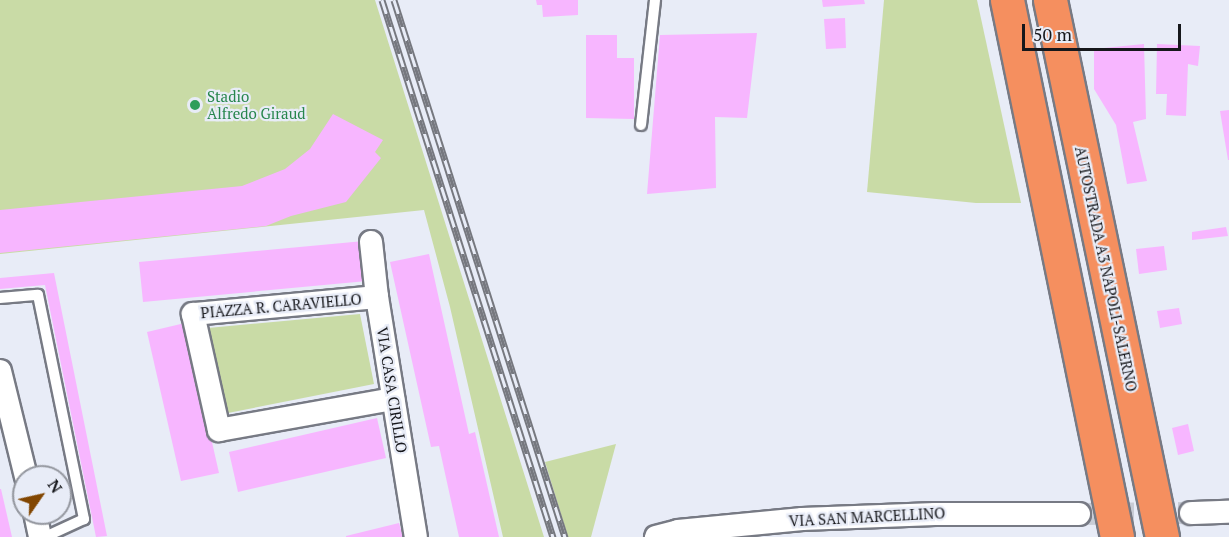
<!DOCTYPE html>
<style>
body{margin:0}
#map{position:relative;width:1229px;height:537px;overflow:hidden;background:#e8ecf7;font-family:"PT Serif",serif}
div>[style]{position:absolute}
.green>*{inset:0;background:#c9dba6}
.building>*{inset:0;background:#f7b6ff}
.street-tunnel>*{height:22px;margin-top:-11px;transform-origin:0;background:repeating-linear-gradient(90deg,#c8ccd6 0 22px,transparent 0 33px)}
.roads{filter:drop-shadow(2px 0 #777a84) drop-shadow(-2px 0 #777a84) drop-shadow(0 2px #777a84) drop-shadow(0 -2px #777a84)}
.lane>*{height:10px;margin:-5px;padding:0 5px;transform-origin:5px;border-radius:5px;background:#fff}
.street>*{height:22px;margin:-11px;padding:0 11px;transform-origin:11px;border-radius:11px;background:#fff}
.highway>*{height:33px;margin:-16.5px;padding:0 16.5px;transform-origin:16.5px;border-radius:16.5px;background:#f58f5f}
.rail>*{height:7px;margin-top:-3.5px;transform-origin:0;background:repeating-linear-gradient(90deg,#e8ecf7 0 14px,#76787f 0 28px);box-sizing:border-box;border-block:2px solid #76787f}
.dots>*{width:16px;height:16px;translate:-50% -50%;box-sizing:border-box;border:3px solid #e8ecf7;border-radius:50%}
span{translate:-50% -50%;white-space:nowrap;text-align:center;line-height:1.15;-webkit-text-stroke:4.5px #e8ecf7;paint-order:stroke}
.leisure-label{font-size:15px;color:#27864d}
.left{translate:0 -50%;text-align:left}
.street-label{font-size:15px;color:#16171b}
.north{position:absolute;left:12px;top:465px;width:60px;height:60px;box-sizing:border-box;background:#e8ecf7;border:2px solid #94979f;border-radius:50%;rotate:56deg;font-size:16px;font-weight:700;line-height:24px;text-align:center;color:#16171b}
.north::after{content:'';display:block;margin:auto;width:21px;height:27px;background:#824601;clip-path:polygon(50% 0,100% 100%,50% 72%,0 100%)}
.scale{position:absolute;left:1022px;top:24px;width:159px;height:27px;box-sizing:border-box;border:3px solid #16171b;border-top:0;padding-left:8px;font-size:18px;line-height:21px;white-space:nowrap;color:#16171b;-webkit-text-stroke:4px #e8ecf7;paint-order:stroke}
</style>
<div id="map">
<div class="green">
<i style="clip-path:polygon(0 0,375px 0,544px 537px,503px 537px,450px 307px,424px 210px,0 254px)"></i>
<i style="clip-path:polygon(884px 0,977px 0,1021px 203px,976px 203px,867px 192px)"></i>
<i style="clip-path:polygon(360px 314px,374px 384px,228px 413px,208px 328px)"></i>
<i style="clip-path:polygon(616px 444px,591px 537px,568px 537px,545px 462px)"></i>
</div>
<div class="building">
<i style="clip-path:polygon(536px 0,578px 0,578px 15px,543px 17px,542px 5px,537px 5px)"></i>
<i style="clip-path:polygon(822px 0,864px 0,865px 4px,823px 7px)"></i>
<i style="clip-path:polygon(845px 18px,846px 48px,826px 49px,824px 19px)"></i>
<i style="clip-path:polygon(757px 33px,747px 118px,715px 117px,716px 188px,647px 194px,660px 35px)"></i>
<i style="clip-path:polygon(586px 35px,617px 35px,617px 58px,634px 58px,634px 119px,586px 118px)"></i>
<i style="clip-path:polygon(1144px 44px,1146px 119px,1133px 122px,1147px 181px,1127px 184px,1116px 125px,1094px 89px,1094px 49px)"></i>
<i style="clip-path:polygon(1157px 44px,1200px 46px,1198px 66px,1188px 64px,1186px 116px,1166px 115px,1167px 94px,1156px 94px)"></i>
<i style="clip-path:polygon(1229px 110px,1229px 160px,1228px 160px,1220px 111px)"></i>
<i style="clip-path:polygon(333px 114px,383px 140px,375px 152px,381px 158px,346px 202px,291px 216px,266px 226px,0 253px,0 210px,242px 186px,285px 169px,310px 149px)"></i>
<i style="clip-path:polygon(1226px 227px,1228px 236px,1192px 240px,1192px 232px)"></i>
<i style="clip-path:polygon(364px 241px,367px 281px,143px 302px,139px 262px)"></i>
<i style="clip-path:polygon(1164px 246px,1167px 270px,1139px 274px,1136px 249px)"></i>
<i style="clip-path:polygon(429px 254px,469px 434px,475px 432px,499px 537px,459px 537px,439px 446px,431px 447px,390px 262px)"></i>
<i style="clip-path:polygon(54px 273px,107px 536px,96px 537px,45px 285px,0 289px,0 278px)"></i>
<i style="clip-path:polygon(1179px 308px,1182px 324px,1160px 328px,1157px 311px)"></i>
<i style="clip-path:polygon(185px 323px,219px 473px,181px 481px,147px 332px)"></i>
<i style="clip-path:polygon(377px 418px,386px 458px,238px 492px,229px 452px)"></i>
<i style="clip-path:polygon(1188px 424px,1194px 451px,1178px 455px,1172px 428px)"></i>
<i style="clip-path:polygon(0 489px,1px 489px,12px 537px,0 537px)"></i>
<i style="clip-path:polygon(399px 523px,403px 537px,346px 537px,346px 536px)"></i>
</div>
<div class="street-tunnel">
<i style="left:1079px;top:514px;width:112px;rotate:-0.5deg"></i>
</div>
<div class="roads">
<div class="lane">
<i style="left:641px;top:125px;width:126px;rotate:-83.6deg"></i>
<i style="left:0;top:298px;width:38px;rotate:-5deg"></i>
<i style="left:38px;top:295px;width:229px;rotate:78.4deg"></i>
<i style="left:84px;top:519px;width:43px;rotate:155.2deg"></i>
</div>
<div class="street">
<i style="left:371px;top:242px;width:55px;rotate:83.8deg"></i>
<i style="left:377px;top:297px;width:243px;rotate:80.8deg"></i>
<i style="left:377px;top:297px;width:185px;rotate:174.7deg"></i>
<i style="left:193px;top:314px;width:119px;rotate:77.4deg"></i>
<i style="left:219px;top:430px;width:177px;rotate:-10.1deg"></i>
<i style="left:0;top:371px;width:109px;rotate:76.2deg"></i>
<i style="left:35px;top:513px;width:25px;rotate:78deg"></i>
<i style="left:1191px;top:513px;width:38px;rotate:-2deg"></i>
<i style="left:656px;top:537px;width:23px;rotate:-15deg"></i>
<i style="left:678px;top:531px;width:125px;rotate:-5.5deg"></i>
<i style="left:802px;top:519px;width:133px;rotate:-2.2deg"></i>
<i style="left:935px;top:514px;width:144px"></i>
</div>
<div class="highway">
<i style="left:1007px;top:0;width:548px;rotate:78.42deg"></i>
<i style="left:1050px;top:0;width:549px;rotate:78.22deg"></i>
</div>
</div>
<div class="rail">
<i style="left:382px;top:0;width:564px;rotate:72.34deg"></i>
<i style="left:394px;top:0;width:564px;rotate:72.34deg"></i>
</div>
<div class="dots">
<i style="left:195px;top:105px;background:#2e9e5b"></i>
</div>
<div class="leisure-label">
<span class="left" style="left:207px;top:105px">Stadio<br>Alfredo Giraud</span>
</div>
<div class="street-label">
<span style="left:1106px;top:269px;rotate:78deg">AUTOSTRADA A3 NAPOLI-SALERNO</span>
<span style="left:281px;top:306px;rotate:-5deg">PIAZZA R. CARAVIELLO</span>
<span style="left:392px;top:390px;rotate:81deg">VIA CASA CIRILLO</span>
<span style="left:867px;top:517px;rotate:-3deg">VIA SAN MARCELLINO</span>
</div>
<div class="north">N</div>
<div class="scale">50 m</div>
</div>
